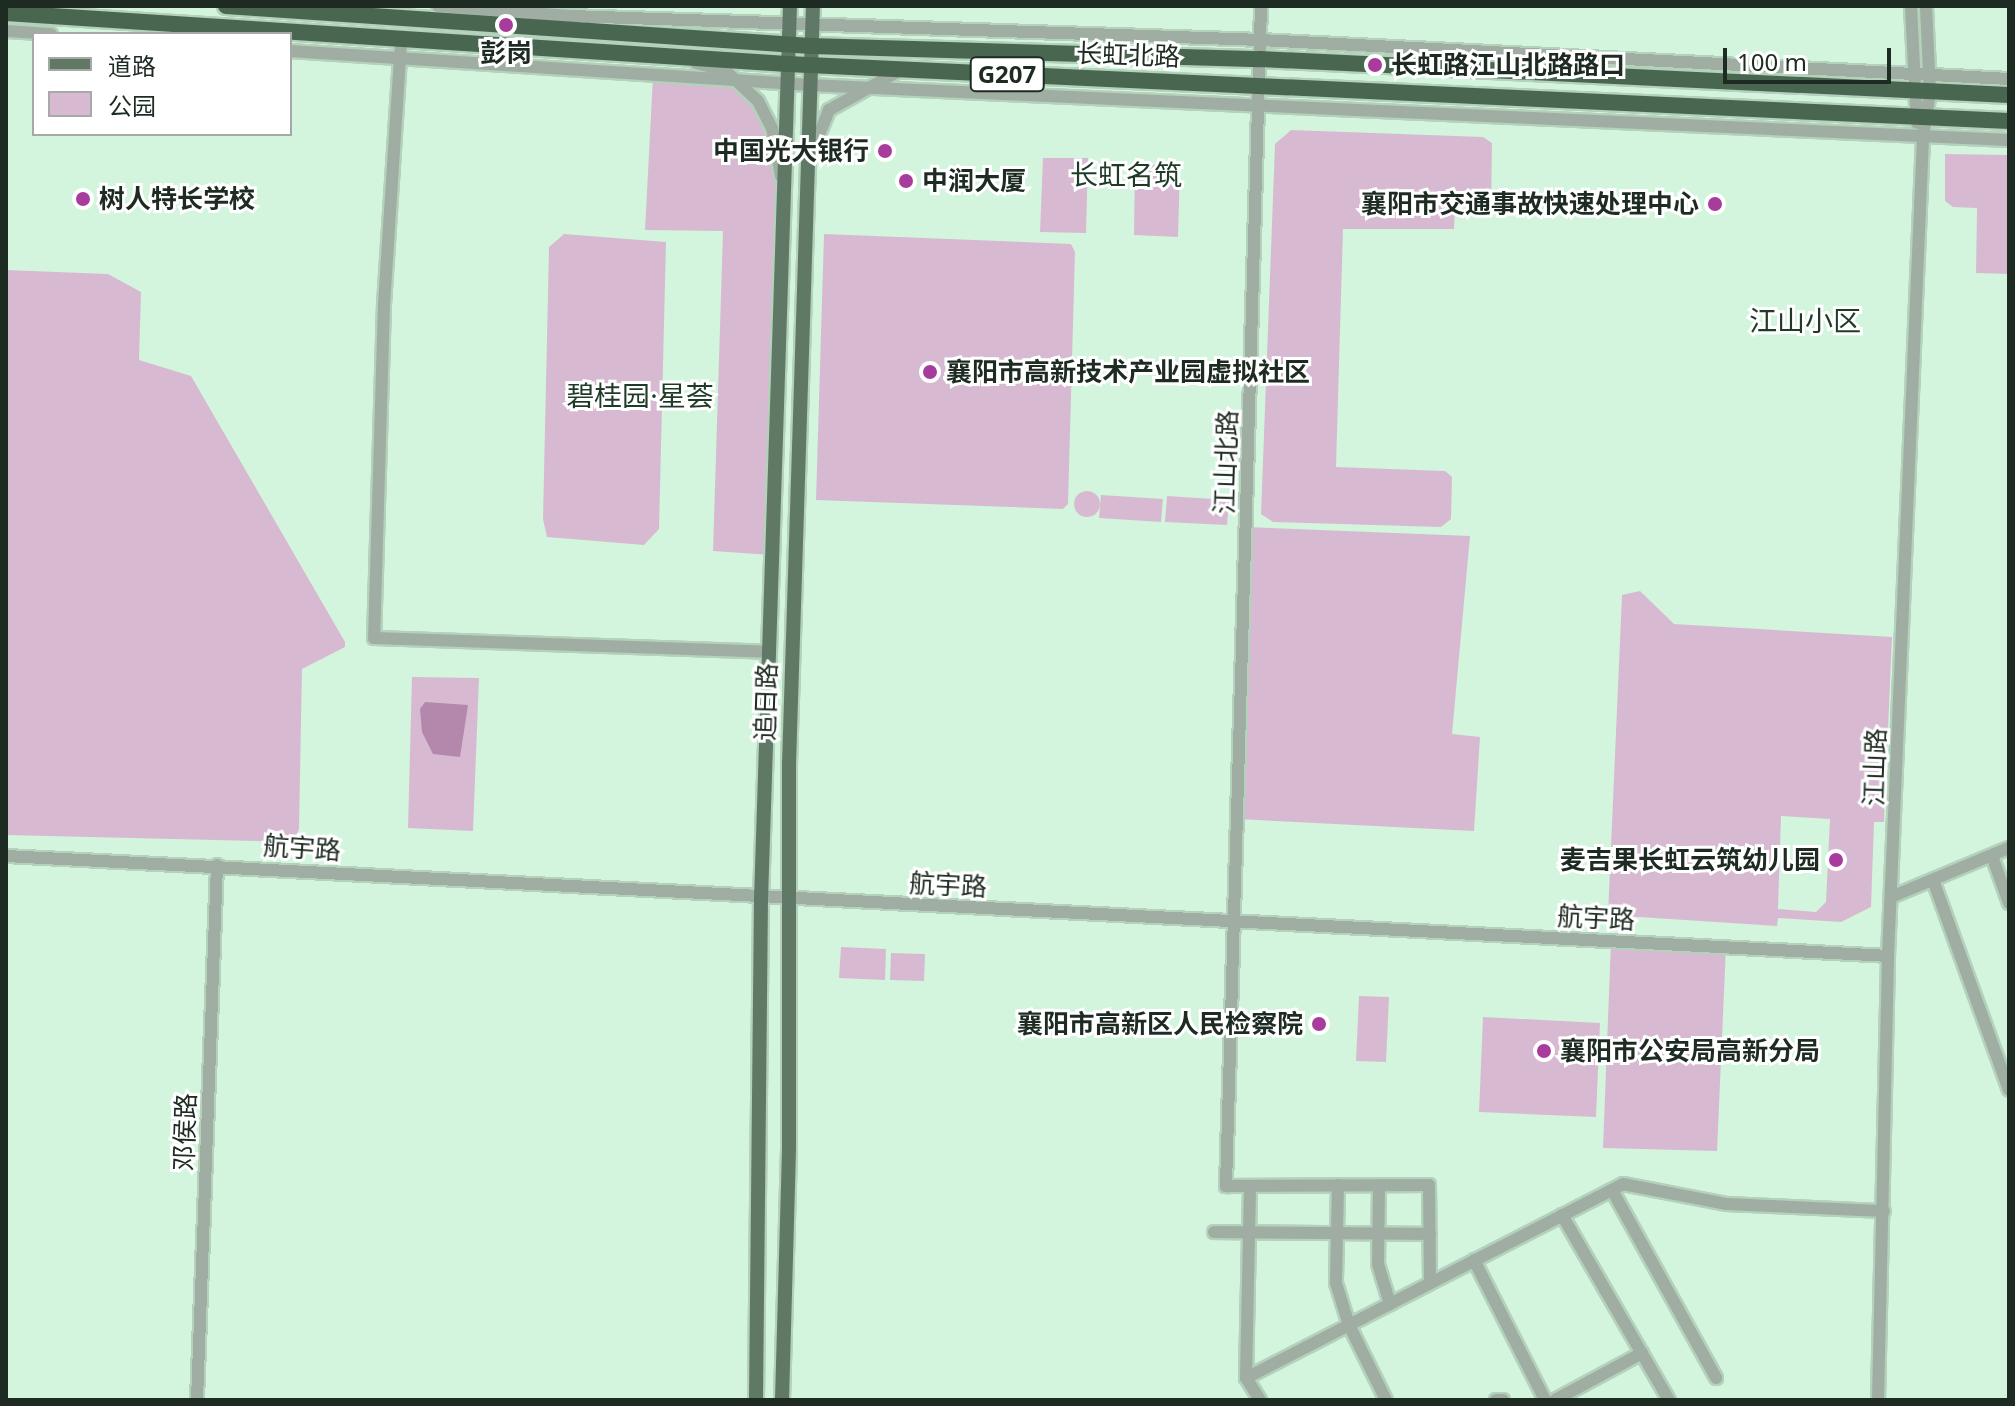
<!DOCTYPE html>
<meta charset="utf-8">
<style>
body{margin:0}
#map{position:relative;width:2015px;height:1406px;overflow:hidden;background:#d4f5dd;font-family:"Noto Sans","Noto Sans SC",sans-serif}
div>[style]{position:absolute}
.green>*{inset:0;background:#d7bad2}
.round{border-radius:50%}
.water>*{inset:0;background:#b488ac}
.roads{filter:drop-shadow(2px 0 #b3d1bb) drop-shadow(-2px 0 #b3d1bb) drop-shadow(0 2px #b3d1bb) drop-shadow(0 -2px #b3d1bb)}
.minor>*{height:12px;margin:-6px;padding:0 6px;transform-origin:6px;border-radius:6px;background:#9fada3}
.major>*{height:14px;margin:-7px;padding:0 7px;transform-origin:7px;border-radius:7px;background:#607967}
.highway>*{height:16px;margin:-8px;padding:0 8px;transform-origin:8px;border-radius:8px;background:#496651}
.dots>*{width:22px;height:22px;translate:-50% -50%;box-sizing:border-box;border:4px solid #fff;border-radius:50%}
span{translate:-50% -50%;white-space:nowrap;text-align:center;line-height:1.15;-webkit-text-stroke:6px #fff;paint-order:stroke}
.shield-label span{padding:2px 6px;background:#fff;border:2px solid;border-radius:6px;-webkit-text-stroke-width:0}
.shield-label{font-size:24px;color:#1e2b22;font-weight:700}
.poi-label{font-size:26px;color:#1e2b22;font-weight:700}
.left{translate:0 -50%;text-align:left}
.right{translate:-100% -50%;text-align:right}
.street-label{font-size:26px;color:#1e2b22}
.neighbourhood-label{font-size:28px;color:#1f3b28}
.frame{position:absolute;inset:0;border:8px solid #1e2b22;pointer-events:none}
.legend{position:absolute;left:32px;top:32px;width:260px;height:104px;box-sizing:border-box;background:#fff;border:2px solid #a5aaa7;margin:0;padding:10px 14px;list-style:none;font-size:24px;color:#1e2b22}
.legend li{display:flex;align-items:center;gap:16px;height:40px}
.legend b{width:40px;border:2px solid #a5aaa7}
.scale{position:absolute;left:1723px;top:48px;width:168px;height:36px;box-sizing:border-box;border:4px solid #1e2b22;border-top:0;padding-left:10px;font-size:24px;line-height:28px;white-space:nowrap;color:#1e2b22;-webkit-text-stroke:6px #fff;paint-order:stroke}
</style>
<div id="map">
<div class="green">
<i style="clip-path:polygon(653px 76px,740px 81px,772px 128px,783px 189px,772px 555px,713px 551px,723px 231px,645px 230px)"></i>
<i style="clip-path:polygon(1291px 130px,1483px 137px,1492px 143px,1491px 207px,1455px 206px,1454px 229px,1343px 229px,1336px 467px,1445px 471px,1452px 477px,1451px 519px,1441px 527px,1273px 522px,1261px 514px,1275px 144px)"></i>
<i style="clip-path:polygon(1945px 154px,2009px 155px,2009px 274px,1976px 273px,1977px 208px,1953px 207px,1945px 201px)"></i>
<i style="clip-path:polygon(1043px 158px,1088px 158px,1086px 233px,1040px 232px)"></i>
<i style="clip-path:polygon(1135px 163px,1180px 166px,1178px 237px,1134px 235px)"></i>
<i style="clip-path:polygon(564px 234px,666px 242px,659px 529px,644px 545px,547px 537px,543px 519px,549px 247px)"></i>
<i style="clip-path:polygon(824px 234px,1071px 244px,1075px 252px,1068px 504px,1063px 509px,816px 500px)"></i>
<i style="clip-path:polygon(6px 270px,108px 274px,141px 292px,139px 360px,191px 376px,345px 642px,345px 647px,302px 669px,299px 829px,294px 842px,6px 835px)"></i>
<i class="round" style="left:1074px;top:491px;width:26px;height:26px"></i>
<i style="clip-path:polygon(1101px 495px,1163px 499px,1161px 522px,1099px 518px)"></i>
<i style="clip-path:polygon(1167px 496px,1229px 500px,1227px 525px,1165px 522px)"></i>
<i style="clip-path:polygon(1246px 527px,1470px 536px,1452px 734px,1480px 737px,1474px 831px,1237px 819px)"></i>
<i style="clip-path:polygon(evenodd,1640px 591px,1674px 624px,1892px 637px,1884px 822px,1874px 822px,1871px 907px,1841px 922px,1778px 918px,1777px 926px,1608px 915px,1622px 595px,1640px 591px,1781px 816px,1830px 819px,1826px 902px,1816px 912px,1778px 909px,1781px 816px)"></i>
<i style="clip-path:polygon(412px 677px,479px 678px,473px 831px,408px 828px)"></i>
<i style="clip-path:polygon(1611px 941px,1726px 947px,1717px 1151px,1603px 1148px)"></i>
<i style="clip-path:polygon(841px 947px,886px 949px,885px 980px,839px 978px)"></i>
<i style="clip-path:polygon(891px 953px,925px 954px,924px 981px,890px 980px)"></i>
<i style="clip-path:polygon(1359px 996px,1389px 997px,1386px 1062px,1356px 1061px)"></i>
<i style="clip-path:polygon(1483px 1017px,1600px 1023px,1596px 1117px,1479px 1112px)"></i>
</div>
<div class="water">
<i style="clip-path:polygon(425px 702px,468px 705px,460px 757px,433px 754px,422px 732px,420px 709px)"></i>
</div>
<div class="roads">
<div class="minor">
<i style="left:438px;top:6px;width:133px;rotate:4.3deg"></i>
<i style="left:571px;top:16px;width:689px;rotate:1.99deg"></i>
<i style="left:1260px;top:40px;width:750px;rotate:2.98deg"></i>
<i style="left:1261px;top:6px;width:1181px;rotate:91.7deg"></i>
<i style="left:1226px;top:1186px;width:203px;rotate:-0.3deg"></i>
<i style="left:1429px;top:1185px;width:98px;rotate:89.4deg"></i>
<i style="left:1911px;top:6px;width:117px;rotate:87.1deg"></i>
<i style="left:6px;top:31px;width:45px;rotate:3.8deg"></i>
<i style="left:401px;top:42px;width:263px;rotate:93.7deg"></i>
<i style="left:384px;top:304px;width:334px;rotate:91.7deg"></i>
<i style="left:374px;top:638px;width:395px;rotate:2deg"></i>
<i style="left:290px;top:51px;width:520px;rotate:3.75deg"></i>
<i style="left:809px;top:85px;width:1201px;rotate:2.62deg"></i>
<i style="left:696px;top:63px;width:31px;rotate:15deg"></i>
<i style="left:726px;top:71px;width:44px;rotate:43.2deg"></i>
<i style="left:758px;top:101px;width:30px;rotate:63deg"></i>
<i style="left:772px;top:128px;width:49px;rotate:79.4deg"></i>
<i style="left:813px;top:150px;width:43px;rotate:-68.2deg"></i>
<i style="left:829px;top:110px;width:82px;rotate:-29.1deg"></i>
<i style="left:6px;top:856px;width:1885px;rotate:3.04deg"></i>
<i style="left:1992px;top:856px;width:50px;rotate:70.1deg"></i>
<i style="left:1933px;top:880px;width:223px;rotate:70.1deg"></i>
<i style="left:1891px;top:897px;width:128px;rotate:-22.6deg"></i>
<i style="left:1338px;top:1185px;width:98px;rotate:91.2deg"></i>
<i style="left:1336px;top:1283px;width:44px;rotate:72.8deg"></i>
<i style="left:1349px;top:1325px;width:84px;rotate:63.7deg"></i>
<i style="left:1379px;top:1185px;width:79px;rotate:90.7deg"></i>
<i style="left:1378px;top:1264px;width:42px;rotate:73.3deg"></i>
<i style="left:1612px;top:1190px;width:215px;rotate:61deg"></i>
<i style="left:1562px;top:1215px;width:214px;rotate:60deg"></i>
<i style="left:1214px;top:1232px;width:216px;rotate:0.5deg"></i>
<i style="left:1474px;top:1260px;width:157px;rotate:63.1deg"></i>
<i style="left:1246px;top:1378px;width:192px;rotate:-88.8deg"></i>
<i style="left:197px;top:1400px;width:535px;rotate:-87.86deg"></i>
<i style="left:1260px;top:1400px;width:26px;rotate:-122deg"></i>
<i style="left:1246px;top:1378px;width:424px;rotate:-27.2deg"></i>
<i style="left:1623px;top:1184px;width:106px;rotate:10.9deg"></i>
<i style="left:1727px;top:1204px;width:157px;rotate:2.6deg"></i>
<i style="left:1496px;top:1400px;width:7px"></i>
<i style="left:1555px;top:1400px;width:99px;rotate:-28.4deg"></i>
<i style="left:1878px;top:1400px;width:444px;rotate:-88.7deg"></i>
<i style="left:1888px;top:956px;width:820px;rotate:-87.55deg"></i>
<i style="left:1923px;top:137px;width:46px;rotate:-81.2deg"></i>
<i style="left:1930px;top:92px;width:86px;rotate:-92.7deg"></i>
</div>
<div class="major">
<i style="left:756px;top:1400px;width:501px;rotate:-89.43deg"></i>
<i style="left:761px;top:899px;width:893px;rotate:-88.14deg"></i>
<i style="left:782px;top:1400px;width:253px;rotate:-88.4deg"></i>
<i style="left:789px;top:1147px;width:383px;rotate:-90deg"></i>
<i style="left:789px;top:764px;width:758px;rotate:-88.19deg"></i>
</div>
<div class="highway">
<i style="left:226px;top:6px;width:586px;rotate:3.91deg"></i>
<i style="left:811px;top:46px;width:449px;rotate:1.7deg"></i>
<i style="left:1260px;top:59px;width:750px;rotate:2.75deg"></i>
<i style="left:6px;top:13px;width:783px;rotate:3.74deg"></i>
<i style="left:787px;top:64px;width:1223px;rotate:2.67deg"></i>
</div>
</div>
<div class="dots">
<i style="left:506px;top:25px;background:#a83c9c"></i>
<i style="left:1375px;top:65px;background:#a83c9c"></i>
<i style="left:885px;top:151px;background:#a83c9c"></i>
<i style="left:906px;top:181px;background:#a83c9c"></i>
<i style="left:83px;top:199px;background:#a83c9c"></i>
<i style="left:1715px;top:204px;background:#a83c9c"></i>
<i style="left:930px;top:372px;background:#a83c9c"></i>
<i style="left:1836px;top:860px;background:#a83c9c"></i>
<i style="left:1319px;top:1024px;background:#a83c9c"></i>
<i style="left:1544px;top:1051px;background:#a83c9c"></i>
</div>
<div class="shield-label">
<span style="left:1007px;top:74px">G207</span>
</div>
<div class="poi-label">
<span style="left:506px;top:53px">彭岗</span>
<span class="left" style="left:1391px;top:65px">长虹路江山北路路口</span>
<span class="right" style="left:869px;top:151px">中国光大银行</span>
<span class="left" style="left:922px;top:181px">中润大厦</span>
<span class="left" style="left:99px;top:199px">树人特长学校</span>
<span class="right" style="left:1699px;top:204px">襄阳市交通事故快速处理中心</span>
<span class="left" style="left:946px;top:372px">襄阳市高新技术产业园虚拟社区</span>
<span class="right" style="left:1820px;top:860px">麦吉果长虹云筑幼儿园</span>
<span class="right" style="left:1303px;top:1024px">襄阳市高新区人民检察院</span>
<span class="left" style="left:1560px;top:1051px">襄阳市公安局高新分局</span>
</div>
<div class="street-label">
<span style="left:1128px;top:55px;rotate:2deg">长虹北路</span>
<span style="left:1226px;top:462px;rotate:-88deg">江山北路</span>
<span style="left:766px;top:702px;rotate:-88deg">追日路</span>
<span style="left:1875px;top:767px;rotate:-88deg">江山路</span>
<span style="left:302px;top:848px;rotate:4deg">航宇路</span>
<span style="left:948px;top:885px;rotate:3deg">航宇路</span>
<span style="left:1596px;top:918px;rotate:3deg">航宇路</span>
<span style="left:185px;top:1132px;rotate:-88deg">邓侯路</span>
</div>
<div class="neighbourhood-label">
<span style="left:1126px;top:174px">长虹名筑</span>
<span style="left:1805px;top:320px">江山小区</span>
<span style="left:640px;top:395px">碧桂园·星荟</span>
</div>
<div class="frame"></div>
<ul class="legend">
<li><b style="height:10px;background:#607967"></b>道路</li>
<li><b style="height:22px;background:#d7bad2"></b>公园</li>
</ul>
<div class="scale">100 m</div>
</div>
